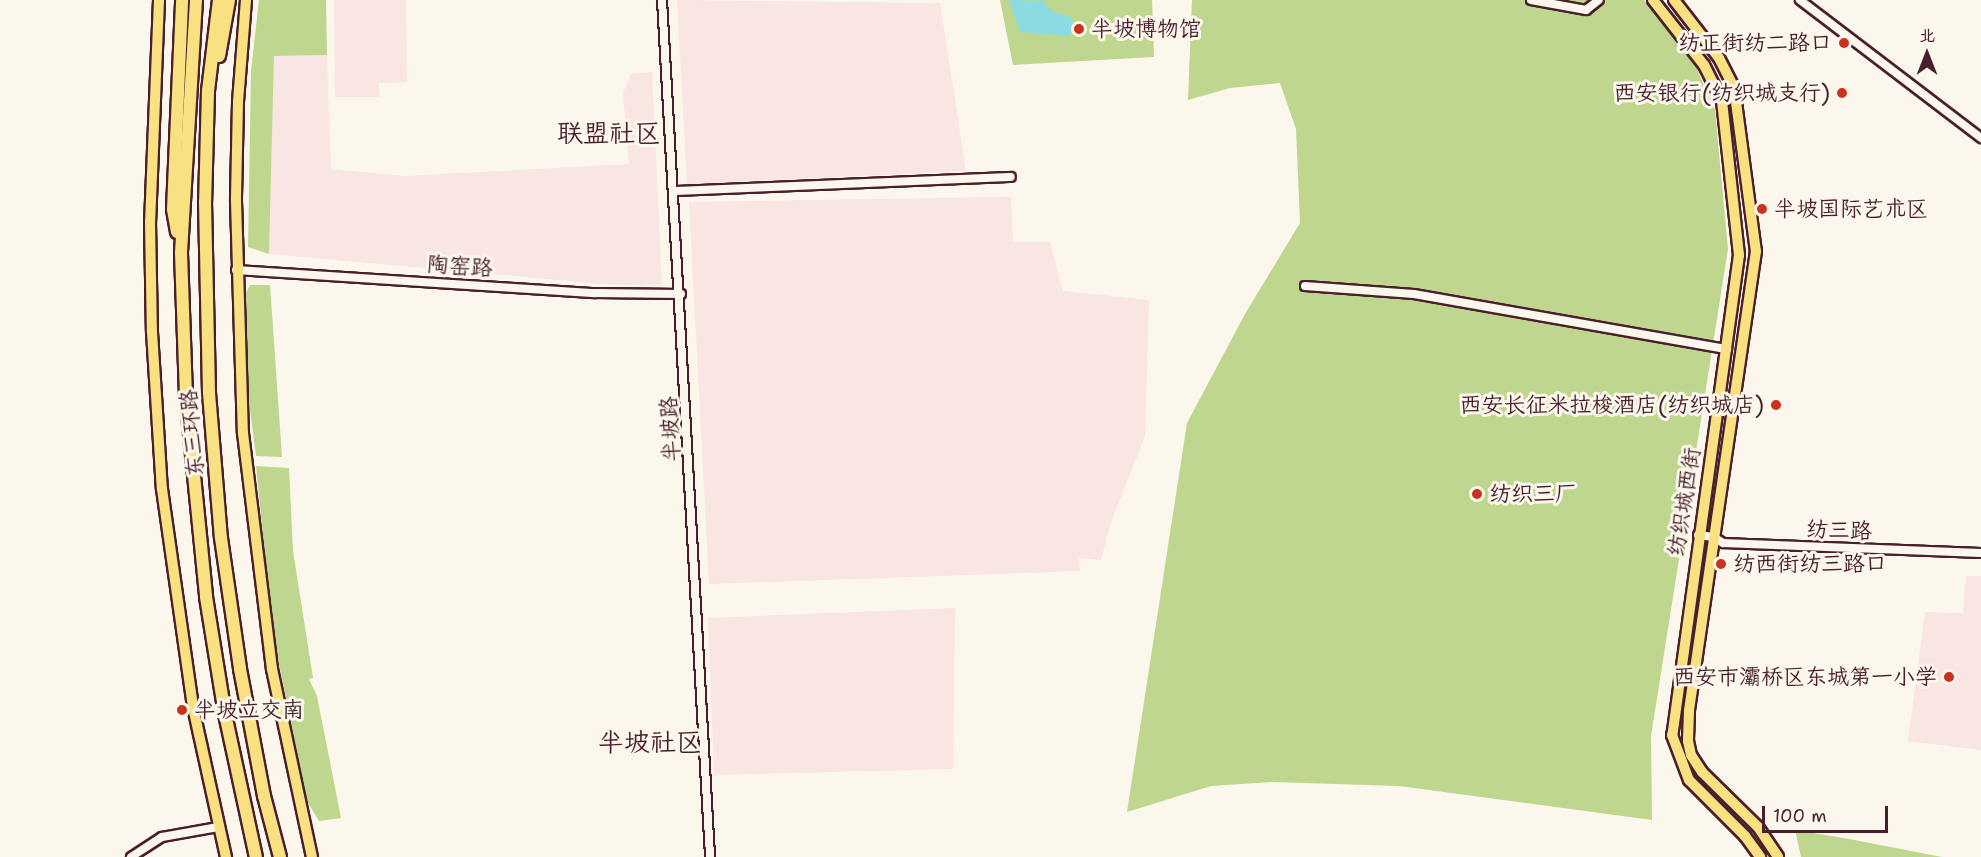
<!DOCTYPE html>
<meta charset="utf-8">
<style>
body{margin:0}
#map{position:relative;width:1981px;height:857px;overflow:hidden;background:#fbf7ec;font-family:"Shantell Sans","LXGW WenKai TC",sans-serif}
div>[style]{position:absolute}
.built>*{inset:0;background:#f9e5e2}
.green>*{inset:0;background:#bed68d}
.water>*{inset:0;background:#8adbe2}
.roads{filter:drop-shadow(2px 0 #4a1f2b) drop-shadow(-2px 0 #4a1f2b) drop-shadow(0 2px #4a1f2b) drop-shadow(0 -2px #4a1f2b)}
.minor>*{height:8px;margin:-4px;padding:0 4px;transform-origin:4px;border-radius:4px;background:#fbf7ec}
.major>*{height:10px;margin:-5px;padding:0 5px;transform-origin:5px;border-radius:5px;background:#f9e181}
.highway>*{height:12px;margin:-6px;padding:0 6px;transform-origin:6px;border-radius:6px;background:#f9e181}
.dots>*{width:16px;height:16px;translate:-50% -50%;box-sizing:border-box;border:3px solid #fbf7ec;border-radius:50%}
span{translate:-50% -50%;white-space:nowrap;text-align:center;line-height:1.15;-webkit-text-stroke:6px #fbf7ec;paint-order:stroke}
.poi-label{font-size:22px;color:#4a1f2b}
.left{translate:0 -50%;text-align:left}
.right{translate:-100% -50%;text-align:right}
.street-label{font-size:22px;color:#4a1f2b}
.quarter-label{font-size:26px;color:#4a1f2b}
.north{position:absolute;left:1897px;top:24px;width:60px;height:60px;-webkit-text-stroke:4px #fbf7ec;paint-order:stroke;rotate:0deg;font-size:16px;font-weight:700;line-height:24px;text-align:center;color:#4a1f2b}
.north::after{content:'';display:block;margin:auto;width:21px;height:27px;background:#4a1f2b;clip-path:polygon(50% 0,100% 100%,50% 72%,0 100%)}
.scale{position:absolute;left:1762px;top:806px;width:126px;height:27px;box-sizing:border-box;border:3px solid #4a1f2b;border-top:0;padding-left:8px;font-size:18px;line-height:21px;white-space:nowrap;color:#4a1f2b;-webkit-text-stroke:4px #fbf7ec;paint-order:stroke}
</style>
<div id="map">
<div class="built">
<i style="clip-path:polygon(334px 0,406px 0,407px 82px,379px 83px,379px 97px,335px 97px)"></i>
<i style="clip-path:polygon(677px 0,940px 3px,966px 171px,687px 184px)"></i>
<i style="clip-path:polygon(327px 55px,331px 169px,405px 176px,629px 164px,623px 93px,631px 74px,652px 72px,662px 285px,614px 285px,269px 254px,274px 56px)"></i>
<i style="clip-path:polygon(1011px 197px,1013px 242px,1050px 242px,1063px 291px,1149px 300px,1145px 436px,1110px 525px,1101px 560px,1079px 558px,1080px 571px,709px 584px,689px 202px)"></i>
<i style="clip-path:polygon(1966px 576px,1981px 576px,1981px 750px,1908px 741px,1925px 612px,1963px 613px)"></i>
<i style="clip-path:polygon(955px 608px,953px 769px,714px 775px,708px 618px)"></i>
</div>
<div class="green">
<i style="clip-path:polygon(259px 0,326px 0,327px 55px,274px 56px,269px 254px,248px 247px,251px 71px)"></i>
<i style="clip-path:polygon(1000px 0,1152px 0,1154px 57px,1013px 65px)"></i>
<i style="clip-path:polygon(1192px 0,1644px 0,1696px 67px,1715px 110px,1728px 249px,1651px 736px,1652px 820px,1399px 786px,1273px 782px,1211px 786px,1127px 812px,1187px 423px,1245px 314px,1300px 223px,1296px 129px,1280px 83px,1230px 88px,1188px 100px)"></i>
<i style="clip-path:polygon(250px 285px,270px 285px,282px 457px,256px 456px,249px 402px,244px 297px)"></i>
<i style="clip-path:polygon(256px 466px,289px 468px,293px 551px,313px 678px,309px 679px,317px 696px,341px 818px,319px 821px,307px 801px,273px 634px)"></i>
<i style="clip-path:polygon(1795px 830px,1849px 839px,1942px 857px,1801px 857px)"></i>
</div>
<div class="water">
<i style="clip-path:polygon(1009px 0,1043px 1px,1052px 11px,1072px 18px,1074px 29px,1068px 36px,1020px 32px)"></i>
</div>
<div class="roads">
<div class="minor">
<i style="left:662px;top:0;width:858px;rotate:86.79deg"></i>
<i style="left:1531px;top:0;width:56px;rotate:10.3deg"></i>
<i style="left:1586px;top:10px;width:16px;rotate:-38deg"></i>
<i style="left:1800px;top:0;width:228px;rotate:37.3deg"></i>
<i style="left:674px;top:191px;width:337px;rotate:-2.4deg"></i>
<i style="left:236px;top:270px;width:360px;rotate:3.7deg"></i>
<i style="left:595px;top:293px;width:86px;rotate:0.7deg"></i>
<i style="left:1305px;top:286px;width:109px;rotate:4.2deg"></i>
<i style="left:1414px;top:294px;width:318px;rotate:10deg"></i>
<i style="left:1698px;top:535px;width:16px;rotate:7deg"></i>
<i style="left:1714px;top:537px;width:11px;rotate:34deg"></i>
<i style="left:1723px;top:543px;width:258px;rotate:2.2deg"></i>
<i style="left:131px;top:857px;width:37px;rotate:-33deg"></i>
<i style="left:162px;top:837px;width:57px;rotate:-10.1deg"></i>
</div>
<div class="major">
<i style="left:159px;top:0;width:222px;rotate:92.3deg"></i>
<i style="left:150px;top:222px;width:110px;rotate:89deg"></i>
<i style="left:152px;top:332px;width:157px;rotate:86.4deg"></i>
<i style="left:162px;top:489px;width:220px;rotate:81.9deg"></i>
<i style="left:193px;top:707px;width:154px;rotate:77.6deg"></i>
<i style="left:246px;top:0;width:102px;rotate:94.5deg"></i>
<i style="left:238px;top:102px;width:99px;rotate:91.2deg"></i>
<i style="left:236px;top:201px;width:232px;rotate:88.3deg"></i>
<i style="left:243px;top:433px;width:238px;rotate:83deg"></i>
<i style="left:272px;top:669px;width:192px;rotate:78deg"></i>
<i style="left:1653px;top:0;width:83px;rotate:51.9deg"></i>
<i style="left:1704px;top:65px;width:40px;rotate:63.4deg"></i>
<i style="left:1722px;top:101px;width:155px;rotate:83.7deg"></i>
<i style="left:1739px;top:255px;width:485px;rotate:97.9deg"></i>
<i style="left:1672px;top:735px;width:48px;rotate:69.3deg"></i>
<i style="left:1689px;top:780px;width:79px;rotate:45deg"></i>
<i style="left:1745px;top:836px;width:26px;rotate:54deg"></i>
<i style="left:1674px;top:0;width:73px;rotate:52.2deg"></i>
<i style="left:1719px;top:58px;width:33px;rotate:63deg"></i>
<i style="left:1734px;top:87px;width:165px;rotate:82.4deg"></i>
<i style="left:1756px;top:251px;width:465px;rotate:98.3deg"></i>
<i style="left:1689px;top:711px;width:30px;rotate:92deg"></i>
<i style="left:1688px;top:741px;width:14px;rotate:78deg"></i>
<i style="left:1691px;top:755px;width:20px;rotate:57deg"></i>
<i style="left:1702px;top:772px;width:78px;rotate:44.5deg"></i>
<i style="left:1758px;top:827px;width:36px;rotate:56deg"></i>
</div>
<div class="highway">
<i style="left:196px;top:0;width:253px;rotate:93.4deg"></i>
<i style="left:181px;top:253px;width:142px;rotate:88deg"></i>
<i style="left:186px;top:395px;width:203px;rotate:84.3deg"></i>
<i style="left:206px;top:597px;width:119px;rotate:80.8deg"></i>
<i style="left:225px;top:714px;width:146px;rotate:77.8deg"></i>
<i style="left:219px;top:0;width:92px;rotate:96.9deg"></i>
<i style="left:208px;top:91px;width:111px;rotate:91.5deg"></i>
<i style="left:205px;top:202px;width:191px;rotate:88.8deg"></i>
<i style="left:209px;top:393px;width:145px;rotate:85.3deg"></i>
<i style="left:221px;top:538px;width:132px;rotate:81.7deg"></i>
<i style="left:240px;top:669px;width:129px;rotate:79.3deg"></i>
<i style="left:264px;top:796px;width:63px;rotate:75.3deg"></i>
<i style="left:219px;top:56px;width:57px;rotate:-79.9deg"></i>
<i style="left:177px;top:232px;width:23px;rotate:-100deg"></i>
<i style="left:173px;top:209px;width:209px;rotate:-87.5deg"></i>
</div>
</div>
<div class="dots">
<i style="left:1079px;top:29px;background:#c8321e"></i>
<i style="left:1844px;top:43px;background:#c8321e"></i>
<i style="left:1842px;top:93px;background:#c8321e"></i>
<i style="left:1762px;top:209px;background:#c8321e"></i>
<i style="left:1776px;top:405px;background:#c8321e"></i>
<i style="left:1477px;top:494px;background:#c8321e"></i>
<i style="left:1721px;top:564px;background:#c8321e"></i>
<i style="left:1949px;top:677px;background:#c8321e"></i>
<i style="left:182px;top:710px;background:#c8321e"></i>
</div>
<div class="poi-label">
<span class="left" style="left:1091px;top:29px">半坡博物馆</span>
<span class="right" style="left:1832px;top:43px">纺正街纺二路口</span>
<span class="right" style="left:1830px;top:93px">西安银行(纺织城支行)</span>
<span class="left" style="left:1774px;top:209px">半坡国际艺术区</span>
<span class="right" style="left:1764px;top:405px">西安长征米拉梭酒店(纺织城店)</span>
<span class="left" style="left:1489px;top:494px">纺织三厂</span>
<span class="left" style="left:1733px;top:564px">纺西街纺三路口</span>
<span class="right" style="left:1937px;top:677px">西安市灞桥区东城第一小学</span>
<span class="left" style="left:194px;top:710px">半坡立交南</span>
</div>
<div class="street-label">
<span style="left:460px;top:266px;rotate:4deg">陶窑路</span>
<span style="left:670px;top:429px;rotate:-93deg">半坡路</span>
<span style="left:192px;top:433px;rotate:-95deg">东三环路</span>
<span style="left:1684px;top:502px;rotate:-81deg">纺织城西街</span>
<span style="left:1839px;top:530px;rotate:2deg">纺三路</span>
</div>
<div class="quarter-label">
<span style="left:609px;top:133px">联盟社区</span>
<span style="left:650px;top:742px">半坡社区</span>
</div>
<div class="north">北</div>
<div class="scale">100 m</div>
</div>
